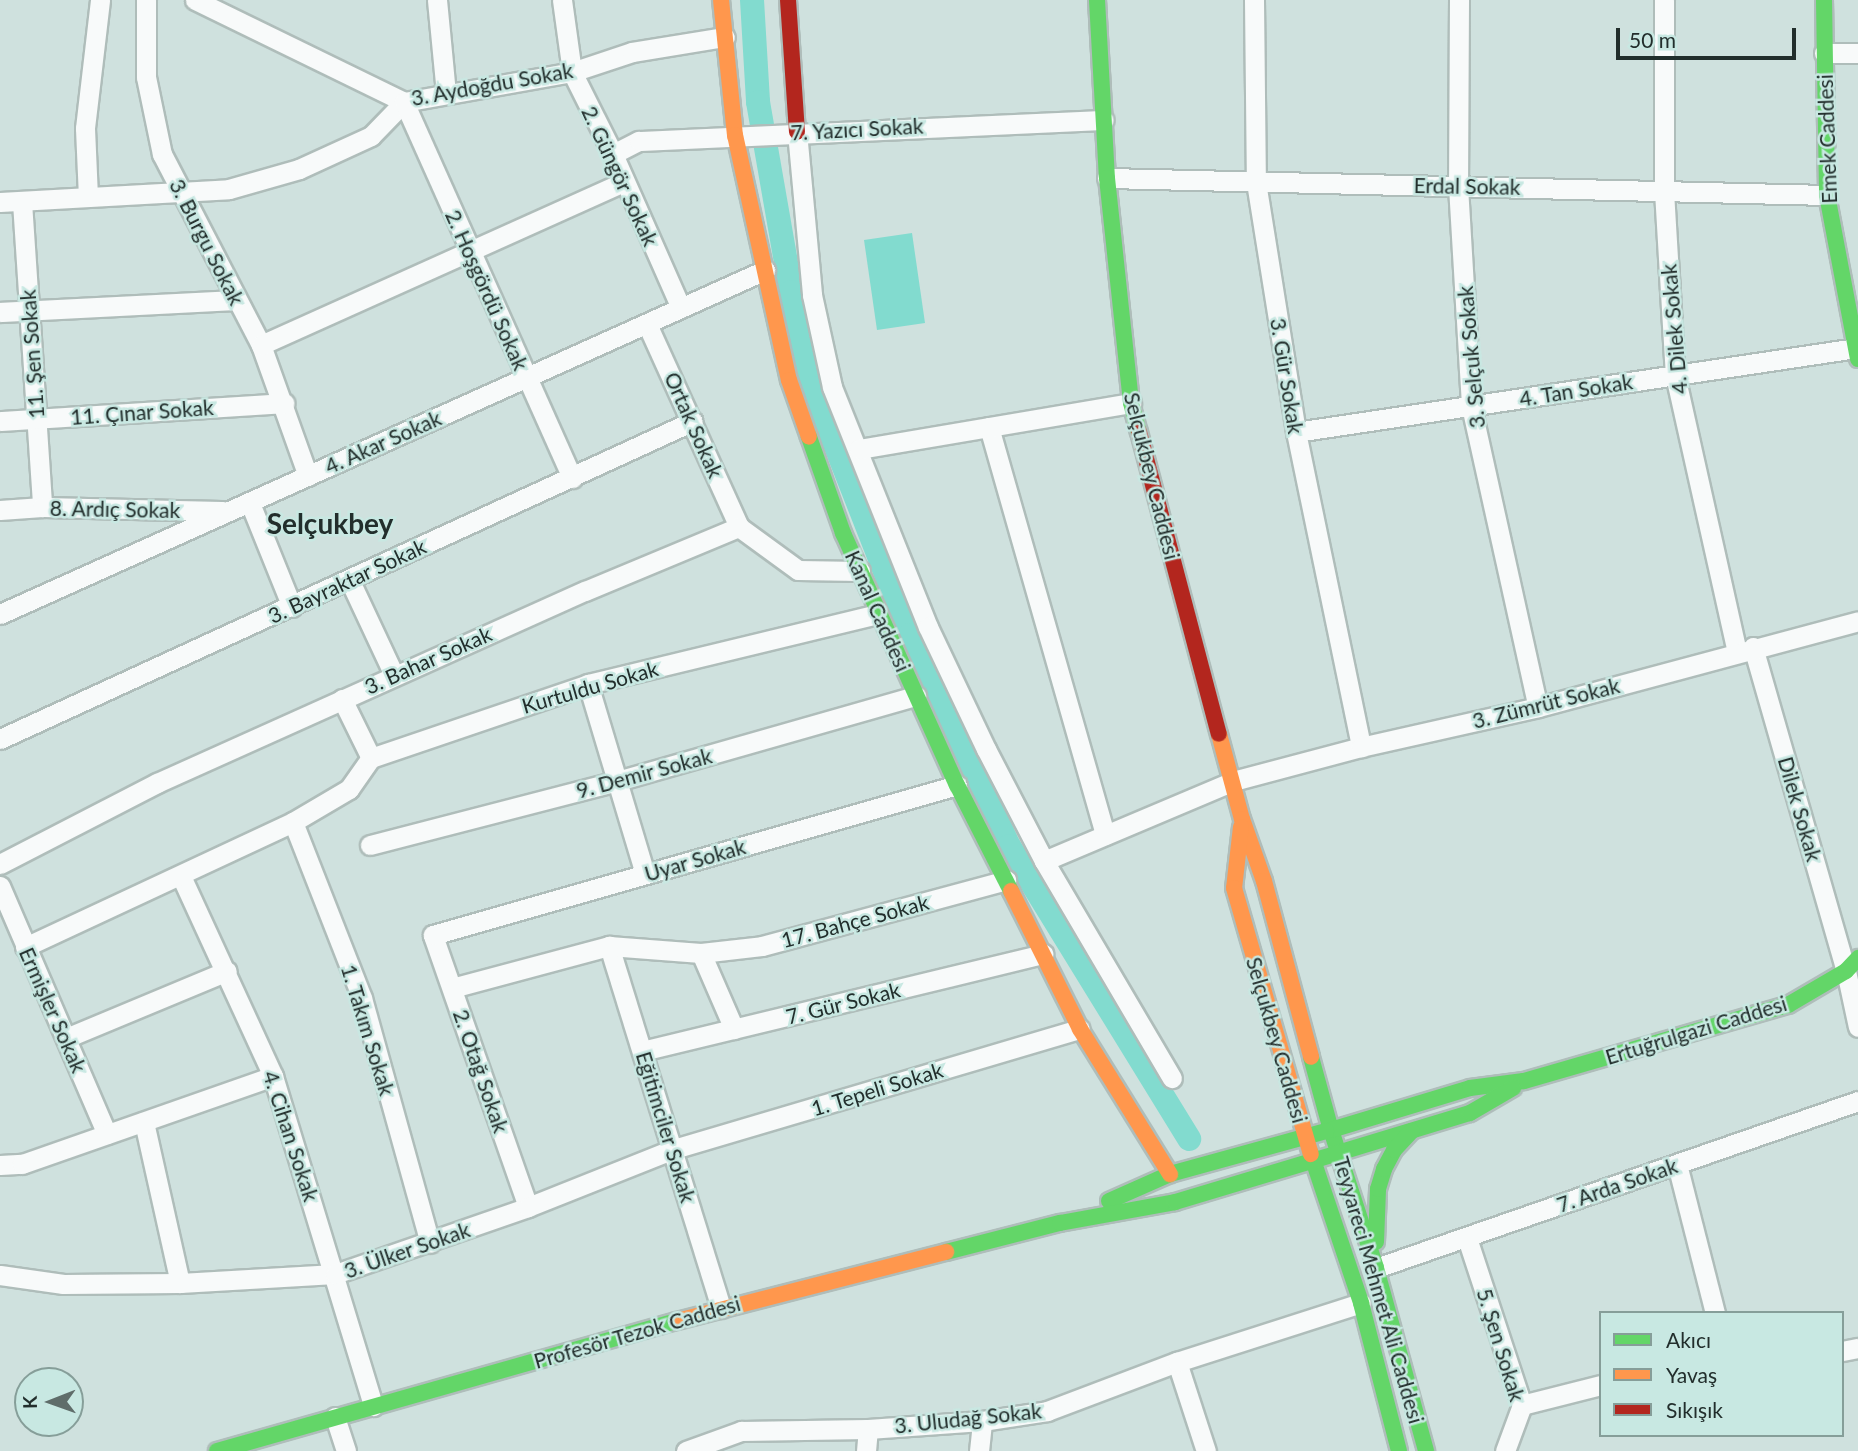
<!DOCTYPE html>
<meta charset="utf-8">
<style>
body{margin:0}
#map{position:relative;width:1858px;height:1451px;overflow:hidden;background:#cfe1de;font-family:Lato,sans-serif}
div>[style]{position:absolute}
.water>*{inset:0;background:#82dbcf}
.canal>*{height:24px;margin:-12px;padding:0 12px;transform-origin:12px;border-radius:12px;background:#82dbcf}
.roads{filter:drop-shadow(2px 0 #afbdba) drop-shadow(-2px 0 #afbdba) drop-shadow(0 2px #afbdba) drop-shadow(0 -2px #afbdba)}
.street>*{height:19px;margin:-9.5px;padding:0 9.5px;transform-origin:9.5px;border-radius:9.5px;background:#f8fafa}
.fast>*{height:16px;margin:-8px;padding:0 8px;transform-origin:8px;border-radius:8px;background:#63d668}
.slow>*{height:16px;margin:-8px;padding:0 8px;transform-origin:8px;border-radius:8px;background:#ff974d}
.jam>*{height:16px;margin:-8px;padding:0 8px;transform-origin:8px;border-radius:8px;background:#b3261e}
span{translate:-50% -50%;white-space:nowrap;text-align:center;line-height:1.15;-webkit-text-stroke:5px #c8e8e2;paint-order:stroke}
.street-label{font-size:21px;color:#222e2c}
.district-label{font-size:28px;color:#222e2c;font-weight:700}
.legend{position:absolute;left:1599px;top:1311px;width:245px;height:126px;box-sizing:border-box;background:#c8e8e2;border:2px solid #869e99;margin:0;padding:9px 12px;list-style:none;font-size:21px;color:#222e2c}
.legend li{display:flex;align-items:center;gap:14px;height:35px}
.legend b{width:35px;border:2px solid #869e99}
.north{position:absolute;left:14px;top:1367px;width:70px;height:70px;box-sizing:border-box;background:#c8e8e2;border:2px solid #869e99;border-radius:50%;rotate:269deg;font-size:19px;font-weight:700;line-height:28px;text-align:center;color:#222e2c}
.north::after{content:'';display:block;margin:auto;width:24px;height:32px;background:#5f6d6a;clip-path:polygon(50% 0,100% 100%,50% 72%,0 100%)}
.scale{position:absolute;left:1616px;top:28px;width:180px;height:32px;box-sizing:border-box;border:4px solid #222e2c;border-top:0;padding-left:9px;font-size:21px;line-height:24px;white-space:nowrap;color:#222e2c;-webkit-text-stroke:5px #c8e8e2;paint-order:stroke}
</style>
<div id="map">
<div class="water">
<i style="clip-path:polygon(912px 233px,925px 323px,877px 330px,864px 240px)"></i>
</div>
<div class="canal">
<i style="left:752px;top:0;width:102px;rotate:86.6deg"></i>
<i style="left:758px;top:102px;width:193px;rotate:80.1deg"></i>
<i style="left:791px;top:292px;width:98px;rotate:77.1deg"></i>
<i style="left:813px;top:388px;width:265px;rotate:68.6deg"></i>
<i style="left:910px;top:635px;width:233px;rotate:64.9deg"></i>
<i style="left:1009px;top:846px;width:344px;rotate:58.4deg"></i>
</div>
<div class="roads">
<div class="street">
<i style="left:146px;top:0;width:77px;rotate:90deg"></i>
<i style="left:146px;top:77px;width:79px;rotate:78.3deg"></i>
<i style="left:162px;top:154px;width:215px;rotate:62.6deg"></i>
<i style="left:261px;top:345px;width:139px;rotate:70.3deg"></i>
<i style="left:195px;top:0;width:233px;rotate:26deg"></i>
<i style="left:404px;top:102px;width:171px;rotate:-10.1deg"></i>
<i style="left:572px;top:72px;width:63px;rotate:-18.4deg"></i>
<i style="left:632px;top:52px;width:94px;rotate:-9.2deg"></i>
<i style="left:437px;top:0;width:94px;rotate:84.5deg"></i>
<i style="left:562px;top:0;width:73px;rotate:82.1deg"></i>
<i style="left:572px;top:72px;width:92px;rotate:63.4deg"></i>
<i style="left:613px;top:154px;width:168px;rotate:66.2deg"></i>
<i style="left:1254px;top:0;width:182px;rotate:89.4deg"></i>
<i style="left:1256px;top:182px;width:253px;rotate:80.9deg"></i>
<i style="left:1296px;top:432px;width:322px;rotate:78.3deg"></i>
<i style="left:1459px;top:0;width:186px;rotate:90.3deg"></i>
<i style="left:1458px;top:186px;width:220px;rotate:86.6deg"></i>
<i style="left:1471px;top:406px;width:308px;rotate:77.5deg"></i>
<i style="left:1664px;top:0;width:191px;rotate:90deg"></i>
<i style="left:1664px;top:191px;width:184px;rotate:86.6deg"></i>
<i style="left:1675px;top:375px;width:284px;rotate:77.4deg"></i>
<i style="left:1824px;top:53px;width:34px"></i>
<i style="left:797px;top:132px;width:164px;rotate:84.7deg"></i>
<i style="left:812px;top:295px;width:94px;rotate:77.7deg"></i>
<i style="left:832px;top:387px;width:258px;rotate:68.2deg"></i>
<i style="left:928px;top:627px;width:135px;rotate:64.6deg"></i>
<i style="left:986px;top:749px;width:126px;rotate:62.6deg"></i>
<i style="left:1044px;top:861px;width:252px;rotate:59.5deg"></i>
<i style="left:613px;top:154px;width:29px;rotate:-27deg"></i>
<i style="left:639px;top:141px;width:465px;rotate:-2.6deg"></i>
<i style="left:1107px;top:178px;width:720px;rotate:1.35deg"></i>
<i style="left:88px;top:197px;width:69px;rotate:-92.5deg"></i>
<i style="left:85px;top:128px;width:129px;rotate:-83.3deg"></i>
<i style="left:0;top:202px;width:229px;rotate:-3.2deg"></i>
<i style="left:229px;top:189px;width:73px;rotate:-15.9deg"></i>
<i style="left:299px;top:169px;width:79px;rotate:-24.6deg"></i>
<i style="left:371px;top:136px;width:47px;rotate:-45.9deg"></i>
<i style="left:404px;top:102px;width:412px;rotate:65.9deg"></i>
<i style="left:22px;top:202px;width:306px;rotate:86.2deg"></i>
<i style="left:0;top:312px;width:236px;rotate:-2.9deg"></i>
<i style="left:647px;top:324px;width:223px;rotate:65.6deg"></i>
<i style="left:261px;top:345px;width:398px;rotate:-24.2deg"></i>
<i style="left:0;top:421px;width:285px;rotate:-3.6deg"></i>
<i style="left:989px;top:427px;width:424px;rotate:74.1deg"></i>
<i style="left:1296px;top:432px;width:566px;rotate:-8.53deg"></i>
<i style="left:859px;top:449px;width:276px;rotate:-9.6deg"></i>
<i style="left:250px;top:503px;width:112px;rotate:68deg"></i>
<i style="left:0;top:510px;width:42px;rotate:-4.1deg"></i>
<i style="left:42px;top:507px;width:181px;rotate:1.3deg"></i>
<i style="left:350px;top:581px;width:104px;rotate:64.9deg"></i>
<i style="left:0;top:614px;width:839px;rotate:-24.21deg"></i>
<i style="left:1753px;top:647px;width:337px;rotate:74deg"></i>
<i style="left:1846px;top:971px;width:57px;rotate:77.9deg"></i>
<i style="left:588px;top:684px;width:198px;rotate:73.3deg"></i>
<i style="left:342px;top:699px;width:66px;rotate:63.8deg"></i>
<i style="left:371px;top:758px;width:229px;rotate:-18.8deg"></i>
<i style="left:588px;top:684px;width:297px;rotate:-13.6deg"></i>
<i style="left:0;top:739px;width:762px;rotate:-24.65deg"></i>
<i style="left:293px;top:822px;width:189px;rotate:68.6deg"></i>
<i style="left:362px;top:998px;width:254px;rotate:74.5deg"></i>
<i style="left:370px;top:845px;width:255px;rotate:-14.5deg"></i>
<i style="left:617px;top:781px;width:311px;rotate:-15.9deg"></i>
<i style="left:1044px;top:861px;width:205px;rotate:-22.9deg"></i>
<i style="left:1233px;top:781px;width:132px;rotate:-14.9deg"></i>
<i style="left:1361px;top:747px;width:181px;rotate:-12.7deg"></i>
<i style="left:1538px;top:707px;width:331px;rotate:-15deg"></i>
<i style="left:0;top:864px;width:177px;rotate:-27.3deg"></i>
<i style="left:157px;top:783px;width:469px;rotate:-24.2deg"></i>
<i style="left:585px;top:591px;width:167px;rotate:-22.6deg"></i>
<i style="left:739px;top:527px;width:73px;rotate:36.1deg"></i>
<i style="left:798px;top:570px;width:62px;rotate:0.9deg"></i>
<i style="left:181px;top:876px;width:220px;rotate:65.3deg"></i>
<i style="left:273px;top:1076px;width:345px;rotate:73.1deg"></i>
<i style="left:0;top:886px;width:270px;rotate:66.7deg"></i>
<i style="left:609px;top:946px;width:379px;rotate:72.8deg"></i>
<i style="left:25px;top:947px;width:296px;rotate:-25deg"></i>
<i style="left:293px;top:822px;width:65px;rotate:-30.5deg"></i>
<i style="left:349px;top:789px;width:38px;rotate:-55deg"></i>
<i style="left:701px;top:953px;width:61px;rotate:-6.5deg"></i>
<i style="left:762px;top:946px;width:253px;rotate:-15.1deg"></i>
<i style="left:452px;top:988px;width:163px;rotate:-15deg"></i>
<i style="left:609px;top:946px;width:92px;rotate:4.4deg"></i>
<i style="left:701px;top:953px;width:83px;rotate:66.5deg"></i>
<i style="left:66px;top:1038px;width:174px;rotate:-22.6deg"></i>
<i style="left:642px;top:1051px;width:413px;rotate:-13.6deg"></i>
<i style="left:144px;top:1122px;width:165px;rotate:77.4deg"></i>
<i style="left:1677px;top:1164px;width:154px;rotate:75.7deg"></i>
<i style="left:0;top:1165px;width:22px;rotate:-3deg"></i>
<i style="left:22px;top:1164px;width:266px;rotate:-19.3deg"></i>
<i style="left:528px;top:1207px;width:288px;rotate:-109.3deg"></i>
<i style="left:433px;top:935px;width:545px;rotate:-15.97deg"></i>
<i style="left:1467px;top:1238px;width:176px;rotate:71.8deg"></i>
<i style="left:1522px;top:1405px;width:49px;rotate:110.3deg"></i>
<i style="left:1376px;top:1268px;width:510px;rotate:-19.11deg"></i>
<i style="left:0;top:1275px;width:64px;rotate:8.1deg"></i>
<i style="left:63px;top:1284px;width:117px;rotate:-0.5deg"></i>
<i style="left:180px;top:1283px;width:155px;rotate:-3.3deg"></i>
<i style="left:335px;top:1274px;width:204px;rotate:-19.1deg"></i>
<i style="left:528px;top:1207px;width:157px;rotate:-21.7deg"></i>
<i style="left:674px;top:1149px;width:423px;rotate:-16.5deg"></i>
<i style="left:1842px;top:1351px;width:16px;rotate:-11deg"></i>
<i style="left:1177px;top:1362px;width:94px;rotate:72deg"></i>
<i style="left:1522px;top:1405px;width:81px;rotate:-14.2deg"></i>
<i style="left:335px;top:1417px;width:36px;rotate:72deg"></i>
<i style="left:686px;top:1451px;width:59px;rotate:-20deg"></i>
<i style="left:741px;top:1431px;width:127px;rotate:-0.9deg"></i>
<i style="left:868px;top:1429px;width:114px;rotate:-4deg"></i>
<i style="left:982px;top:1421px;width:66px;rotate:-8.7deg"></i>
<i style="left:1047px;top:1411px;width:139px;rotate:-20.7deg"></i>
<i style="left:1177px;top:1362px;width:193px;rotate:-17.8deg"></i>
<i style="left:866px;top:1451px;width:22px;rotate:-85deg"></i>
<i style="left:979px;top:1451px;width:30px;rotate:-84deg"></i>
</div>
<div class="fast">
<i style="left:1097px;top:0;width:178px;rotate:86.8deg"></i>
<i style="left:1107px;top:178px;width:226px;rotate:83.9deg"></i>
<i style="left:1131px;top:403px;width:30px;rotate:75deg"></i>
<i style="left:1824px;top:0;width:195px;rotate:89.1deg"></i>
<i style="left:1827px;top:195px;width:167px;rotate:79.3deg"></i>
<i style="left:809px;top:437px;width:102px;rotate:70.5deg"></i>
<i style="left:843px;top:533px;width:277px;rotate:65.7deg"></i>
<i style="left:957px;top:785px;width:119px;rotate:63deg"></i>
<i style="left:1311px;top:1057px;width:76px;rotate:74.7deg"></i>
<i style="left:1331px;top:1130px;width:145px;rotate:71.9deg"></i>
<i style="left:1376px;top:1268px;width:190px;rotate:74.7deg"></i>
<i style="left:1331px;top:1130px;width:145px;rotate:-16.8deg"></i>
<i style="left:1470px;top:1088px;width:54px;rotate:-7.4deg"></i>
<i style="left:1524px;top:1081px;width:275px;rotate:-16.1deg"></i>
<i style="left:1788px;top:1005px;width:67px;rotate:-30.4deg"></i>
<i style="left:1846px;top:971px;width:18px;rotate:-47deg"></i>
<i style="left:1338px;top:1153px;width:138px;rotate:-16.9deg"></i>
<i style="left:1470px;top:1113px;width:50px;rotate:-30.2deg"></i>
<i style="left:1311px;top:1154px;width:157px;rotate:71.4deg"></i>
<i style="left:1361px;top:1303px;width:153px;rotate:75.6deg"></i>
<i style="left:1109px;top:1201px;width:67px;rotate:-23.9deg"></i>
<i style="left:1170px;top:1174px;width:162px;rotate:-15.4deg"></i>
<i style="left:1376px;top:1242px;width:53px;rotate:-87.8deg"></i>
<i style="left:1378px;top:1189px;width:21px;rotate:-73deg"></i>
<i style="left:1384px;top:1169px;width:21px;rotate:-62deg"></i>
<i style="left:1394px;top:1150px;width:26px;rotate:-47deg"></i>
<i style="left:946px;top:1252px;width:118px;rotate:-14.3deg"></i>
<i style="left:1060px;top:1223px;width:117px;rotate:-10.3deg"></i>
<i style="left:1175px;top:1202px;width:170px;rotate:-16.7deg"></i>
<i style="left:217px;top:1451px;width:478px;rotate:-15.8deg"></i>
</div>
<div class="slow">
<i style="left:721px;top:0;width:136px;rotate:84.1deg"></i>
<i style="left:735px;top:135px;width:251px;rotate:77.6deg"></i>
<i style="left:789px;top:380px;width:60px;rotate:70.7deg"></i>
<i style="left:1219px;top:734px;width:88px;rotate:74.9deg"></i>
<i style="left:1242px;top:819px;width:66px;rotate:70.5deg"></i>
<i style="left:1264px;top:881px;width:182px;rotate:75deg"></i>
<i style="left:1241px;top:827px;width:61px;rotate:96.5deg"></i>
<i style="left:1234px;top:888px;width:277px;rotate:73.9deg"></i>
<i style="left:1011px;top:891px;width:154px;rotate:63.4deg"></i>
<i style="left:1080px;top:1029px;width:171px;rotate:58.2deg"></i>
<i style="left:677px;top:1321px;width:278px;rotate:-14.4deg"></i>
</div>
<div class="jam">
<i style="left:788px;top:0;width:132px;rotate:86.1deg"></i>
<i style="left:1139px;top:432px;width:312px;rotate:75.2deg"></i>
</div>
</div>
<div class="street-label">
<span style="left:492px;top:84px;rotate:-10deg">3. Aydoğdu Sokak</span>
<span style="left:857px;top:129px;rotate:-3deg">7. Yazıcı Sokak</span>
<span style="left:1827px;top:139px;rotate:-92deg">Emek Caddesi</span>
<span style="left:620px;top:176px;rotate:65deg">2. Güngör Sokak</span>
<span style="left:1467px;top:186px;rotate:1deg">Erdal Sokak</span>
<span style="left:207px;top:242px;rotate:63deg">3. Burgu Sokak</span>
<span style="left:487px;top:290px;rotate:66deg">2. Hoşgördü Sokak</span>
<span style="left:1674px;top:329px;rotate:-95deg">4. Dilek Sokak</span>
<span style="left:32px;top:354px;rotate:-94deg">11. Şen Sokak</span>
<span style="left:1471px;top:357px;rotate:-95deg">3. Selçuk Sokak</span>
<span style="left:1287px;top:376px;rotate:81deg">3. Gür Sokak</span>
<span style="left:1576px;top:390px;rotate:-9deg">4. Tan Sokak</span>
<span style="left:142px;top:412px;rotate:-4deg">11. Çınar Sokak</span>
<span style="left:694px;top:425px;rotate:66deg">Ortak Sokak</span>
<span style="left:383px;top:442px;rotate:-24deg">4. Akar Sokak</span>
<span style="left:1152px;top:476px;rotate:76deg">Selçukbey Caddesi</span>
<span style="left:115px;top:509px;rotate:1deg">8. Ardıç Sokak</span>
<span style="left:347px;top:581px;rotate:-25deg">3. Bayraktar Sokak</span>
<span style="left:878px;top:611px;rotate:66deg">Kanal Caddesi</span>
<span style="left:428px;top:660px;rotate:-24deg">3. Bahar Sokak</span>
<span style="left:590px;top:687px;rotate:-16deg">Kurtuldu Sokak</span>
<span style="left:1546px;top:703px;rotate:-14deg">3. Zümrüt Sokak</span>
<span style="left:644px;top:773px;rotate:-15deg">9. Demir Sokak</span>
<span style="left:1800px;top:809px;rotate:74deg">Dilek Sokak</span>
<span style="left:695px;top:860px;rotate:-16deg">Uyar Sokak</span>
<span style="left:855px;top:921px;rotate:-15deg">17. Bahçe Sokak</span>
<span style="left:843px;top:1003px;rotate:-14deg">7. Gür Sokak</span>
<span style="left:53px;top:1010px;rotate:66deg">Ermişler Sokak</span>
<span style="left:368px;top:1030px;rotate:73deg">1. Takım Sokak</span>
<span style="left:1696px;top:1030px;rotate:-17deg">Ertuğrulgazi Caddesi</span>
<span style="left:1277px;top:1040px;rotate:74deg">Selçukbey Caddesi</span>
<span style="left:481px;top:1071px;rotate:71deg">2. Otağ Sokak</span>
<span style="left:877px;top:1089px;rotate:-17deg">1. Tepeli Sokak</span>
<span style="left:666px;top:1127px;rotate:73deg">Eğitimciler Sokak</span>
<span style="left:291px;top:1136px;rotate:72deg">4. Cihan Sokak</span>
<span style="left:1617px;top:1185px;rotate:-19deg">7. Arda Sokak</span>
<span style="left:407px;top:1250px;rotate:-19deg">3. Ülker Sokak</span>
<span style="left:1379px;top:1290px;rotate:74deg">Teyyareci Mehmet Ali Caddesi</span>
<span style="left:637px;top:1332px;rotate:-16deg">Profesör Tezok Caddesi</span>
<span style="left:1501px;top:1345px;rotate:73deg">5. Şen Sokak</span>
<span style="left:968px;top:1418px;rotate:-6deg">3. Uludağ Sokak</span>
</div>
<div class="district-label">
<span style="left:330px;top:523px">Selçukbey</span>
</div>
<ul class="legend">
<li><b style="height:9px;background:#63d668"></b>Akıcı</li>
<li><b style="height:9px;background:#ff974d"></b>Yavaş</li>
<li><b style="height:9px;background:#b3261e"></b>Sıkışık</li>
</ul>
<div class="north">K</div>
<div class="scale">50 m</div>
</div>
